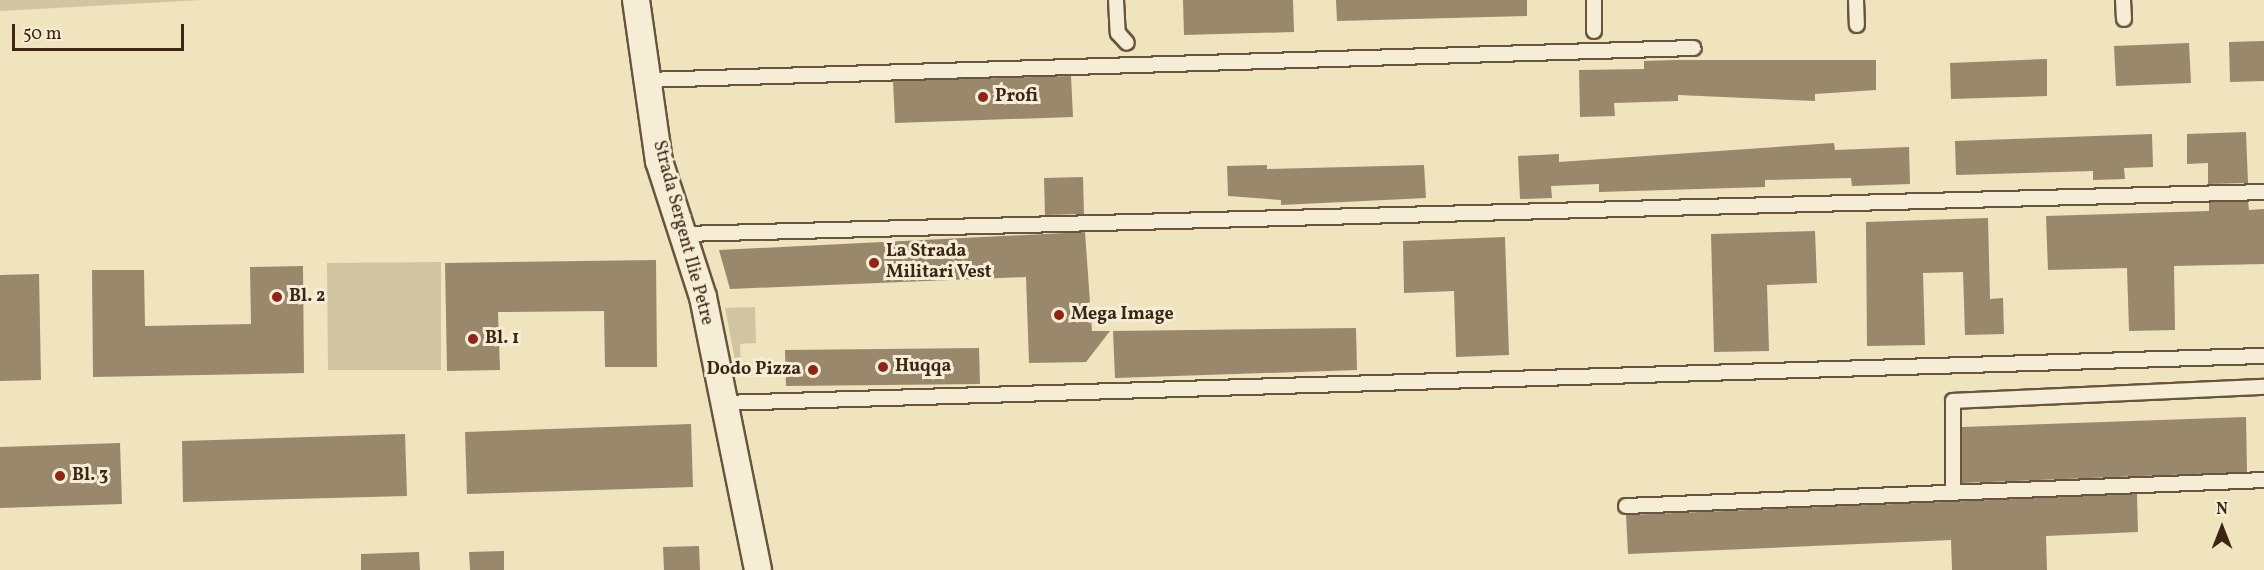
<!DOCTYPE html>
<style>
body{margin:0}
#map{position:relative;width:2264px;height:570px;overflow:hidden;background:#efe4be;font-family:Vollkorn,serif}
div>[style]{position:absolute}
.green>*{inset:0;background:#d1c4a1}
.building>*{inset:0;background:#99886b}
.roads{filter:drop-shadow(2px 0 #69553d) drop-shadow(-2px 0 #69553d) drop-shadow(0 2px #69553d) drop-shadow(0 -2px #69553d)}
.service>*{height:14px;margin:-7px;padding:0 7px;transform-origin:7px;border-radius:7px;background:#f5edd5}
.minor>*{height:26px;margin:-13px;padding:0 13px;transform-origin:13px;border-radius:13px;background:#f5edd5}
.dots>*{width:16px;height:16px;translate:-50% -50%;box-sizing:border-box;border:3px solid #f5edd5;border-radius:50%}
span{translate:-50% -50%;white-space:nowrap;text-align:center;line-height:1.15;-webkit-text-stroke:6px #f5edd5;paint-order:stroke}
.poi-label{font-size:18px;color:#3c2512;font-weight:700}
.left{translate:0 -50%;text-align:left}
.right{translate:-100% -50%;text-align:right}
.street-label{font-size:18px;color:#3c2512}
.north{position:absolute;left:2192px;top:498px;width:60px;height:60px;-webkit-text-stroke:4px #f5edd5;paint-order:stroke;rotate:0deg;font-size:16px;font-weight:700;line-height:24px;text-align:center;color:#3c2512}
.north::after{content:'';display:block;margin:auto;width:21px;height:27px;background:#3c2512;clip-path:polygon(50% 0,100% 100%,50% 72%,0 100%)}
.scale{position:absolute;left:12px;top:24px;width:172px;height:27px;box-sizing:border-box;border:3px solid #3c2512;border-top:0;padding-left:8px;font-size:18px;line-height:21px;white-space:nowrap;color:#3c2512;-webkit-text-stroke:4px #f5edd5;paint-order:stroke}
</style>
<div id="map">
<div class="green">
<i style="clip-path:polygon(0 0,202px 0,0 11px)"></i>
<i style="clip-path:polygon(441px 262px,441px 370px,328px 370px,327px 263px)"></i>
<i style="clip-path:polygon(755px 307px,756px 343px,740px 344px,741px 368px,757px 367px,757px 375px,738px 376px,725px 308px)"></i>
</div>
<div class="building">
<i style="clip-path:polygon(1183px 0,1293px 0,1294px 32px,1184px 35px)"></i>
<i style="clip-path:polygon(1336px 0,1527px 0,1527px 16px,1337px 21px)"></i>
<i style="clip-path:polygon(2264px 41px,2264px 81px,2230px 82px,2229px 42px)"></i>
<i style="clip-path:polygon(2189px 43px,2191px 83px,2116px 86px,2114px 46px)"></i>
<i style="clip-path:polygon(2047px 59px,2047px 96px,1951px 99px,1950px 63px)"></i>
<i style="clip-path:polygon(1677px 60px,1876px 60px,1876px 90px,1815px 94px,1815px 101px,1678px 95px,1678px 101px,1614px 103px,1615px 116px,1580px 117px,1579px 70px,1644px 69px,1644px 61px)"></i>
<i style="clip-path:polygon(1071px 76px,1073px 117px,895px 123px,893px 81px)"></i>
<i style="clip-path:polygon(2246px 132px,2248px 183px,2208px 184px,2208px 163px,2187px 164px,2187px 134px)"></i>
<i style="clip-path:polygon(2152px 134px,2153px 167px,2124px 168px,2125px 179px,2093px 180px,2093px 171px,1956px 175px,1955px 141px)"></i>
<i style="clip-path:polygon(1834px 143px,1835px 150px,1909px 147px,1910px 184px,1852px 186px,1851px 178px,1765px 180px,1765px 187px,1599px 192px,1599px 184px,1551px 186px,1552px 198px,1520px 199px,1518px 156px,1559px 154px,1559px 162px)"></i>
<i style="clip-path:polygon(1267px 165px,1267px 169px,1424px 165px,1426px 198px,1281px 205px,1281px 200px,1228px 196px,1227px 166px)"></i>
<i style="clip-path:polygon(1083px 177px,1084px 214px,1045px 215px,1044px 178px)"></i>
<i style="clip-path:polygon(2248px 201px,2249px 210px,2264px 209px,2264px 264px,2174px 266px,2175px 330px,2129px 331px,2127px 268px,2048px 270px,2046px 216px,2209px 211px,2209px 202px)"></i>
<i style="clip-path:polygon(1988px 218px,1990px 299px,2003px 298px,2004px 334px,1965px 335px,1963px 272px,1923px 273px,1925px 345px,1867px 346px,1866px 222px)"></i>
<i style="clip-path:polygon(1815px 231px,1817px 283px,1767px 285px,1769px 351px,1714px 352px,1711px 234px)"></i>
<i style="clip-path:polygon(1085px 232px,1092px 331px,1110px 331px,1086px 362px,1029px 363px,1026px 277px,730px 289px,719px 250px)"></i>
<i style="clip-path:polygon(1505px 237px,1509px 355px,1456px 357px,1454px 291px,1404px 293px,1403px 241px)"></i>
<i style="clip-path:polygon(656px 260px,657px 367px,605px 367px,604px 311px,498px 312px,500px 370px,447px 371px,445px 263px)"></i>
<i style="clip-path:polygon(303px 266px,304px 373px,93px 377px,92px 270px,144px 270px,145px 326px,251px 324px,250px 267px)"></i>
<i style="clip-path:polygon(39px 274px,41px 380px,0 381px,0 275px)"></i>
<i style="clip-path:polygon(1356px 328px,1357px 370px,1115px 378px,1113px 331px)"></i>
<i style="clip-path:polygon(979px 348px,980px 384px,786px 386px,785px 350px)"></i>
<i style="clip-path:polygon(2246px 417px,2247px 472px,1962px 483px,1962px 427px)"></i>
<i style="clip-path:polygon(691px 424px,693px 487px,467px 494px,465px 432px)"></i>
<i style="clip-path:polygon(405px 434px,407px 496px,183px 502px,182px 441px)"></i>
<i style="clip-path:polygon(120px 443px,122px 504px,0 508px,0 447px)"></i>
<i style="clip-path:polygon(2137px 494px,2138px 532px,2046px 536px,2047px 570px,1952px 570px,1951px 540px,1628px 554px,1626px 515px)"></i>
<i style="clip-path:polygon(699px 546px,700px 570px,664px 570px,663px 547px)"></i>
<i style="clip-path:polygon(504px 551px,504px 570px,470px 570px,469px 552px)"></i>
<i style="clip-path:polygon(419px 552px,420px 570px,361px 570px,361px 554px)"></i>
</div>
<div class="roads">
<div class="service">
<i style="left:1116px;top:0;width:33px;rotate:87deg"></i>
<i style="left:1118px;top:33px;width:13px;rotate:48deg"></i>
<i style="left:1594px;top:0;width:31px;rotate:90deg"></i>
<i style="left:1856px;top:0;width:25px;rotate:88deg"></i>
<i style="left:2123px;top:0;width:19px;rotate:87deg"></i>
<i style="left:646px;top:80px;width:1048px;rotate:-1.75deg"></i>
<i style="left:683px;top:234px;width:1582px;rotate:-1.52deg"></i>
<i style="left:723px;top:403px;width:1542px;rotate:-1.75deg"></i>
<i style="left:1953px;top:493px;width:92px;rotate:-90deg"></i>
<i style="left:1953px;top:401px;width:311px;rotate:-2.6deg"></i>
<i style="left:1626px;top:506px;width:639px;rotate:-2.33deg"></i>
</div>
<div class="minor">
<i style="left:636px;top:0;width:163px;rotate:81.9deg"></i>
<i style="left:659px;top:161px;width:143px;rotate:72.1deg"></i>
<i style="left:703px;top:297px;width:278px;rotate:78.6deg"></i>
</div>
</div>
<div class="dots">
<i style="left:983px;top:97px;background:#8f2418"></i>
<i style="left:874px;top:263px;background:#8f2418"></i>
<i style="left:277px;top:297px;background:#8f2418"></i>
<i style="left:1059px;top:315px;background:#8f2418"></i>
<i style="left:473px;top:339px;background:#8f2418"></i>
<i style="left:883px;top:367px;background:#8f2418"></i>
<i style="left:813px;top:370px;background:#8f2418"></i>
<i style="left:60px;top:476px;background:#8f2418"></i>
</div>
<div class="poi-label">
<span class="left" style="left:995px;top:97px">Profi</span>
<span class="left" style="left:886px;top:263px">La Strada<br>Militari Vest</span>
<span class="left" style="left:289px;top:297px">Bl. 2</span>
<span class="left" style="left:1071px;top:315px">Mega Image</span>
<span class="left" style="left:485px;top:339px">Bl. 1</span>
<span class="left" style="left:895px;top:367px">Huqqa</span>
<span class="right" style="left:801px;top:370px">Dodo Pizza</span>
<span class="left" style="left:72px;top:476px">Bl. 3</span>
</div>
<div class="street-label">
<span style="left:682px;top:233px;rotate:75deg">Strada Sergent Ilie Petre</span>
</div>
<div class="north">N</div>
<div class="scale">50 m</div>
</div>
